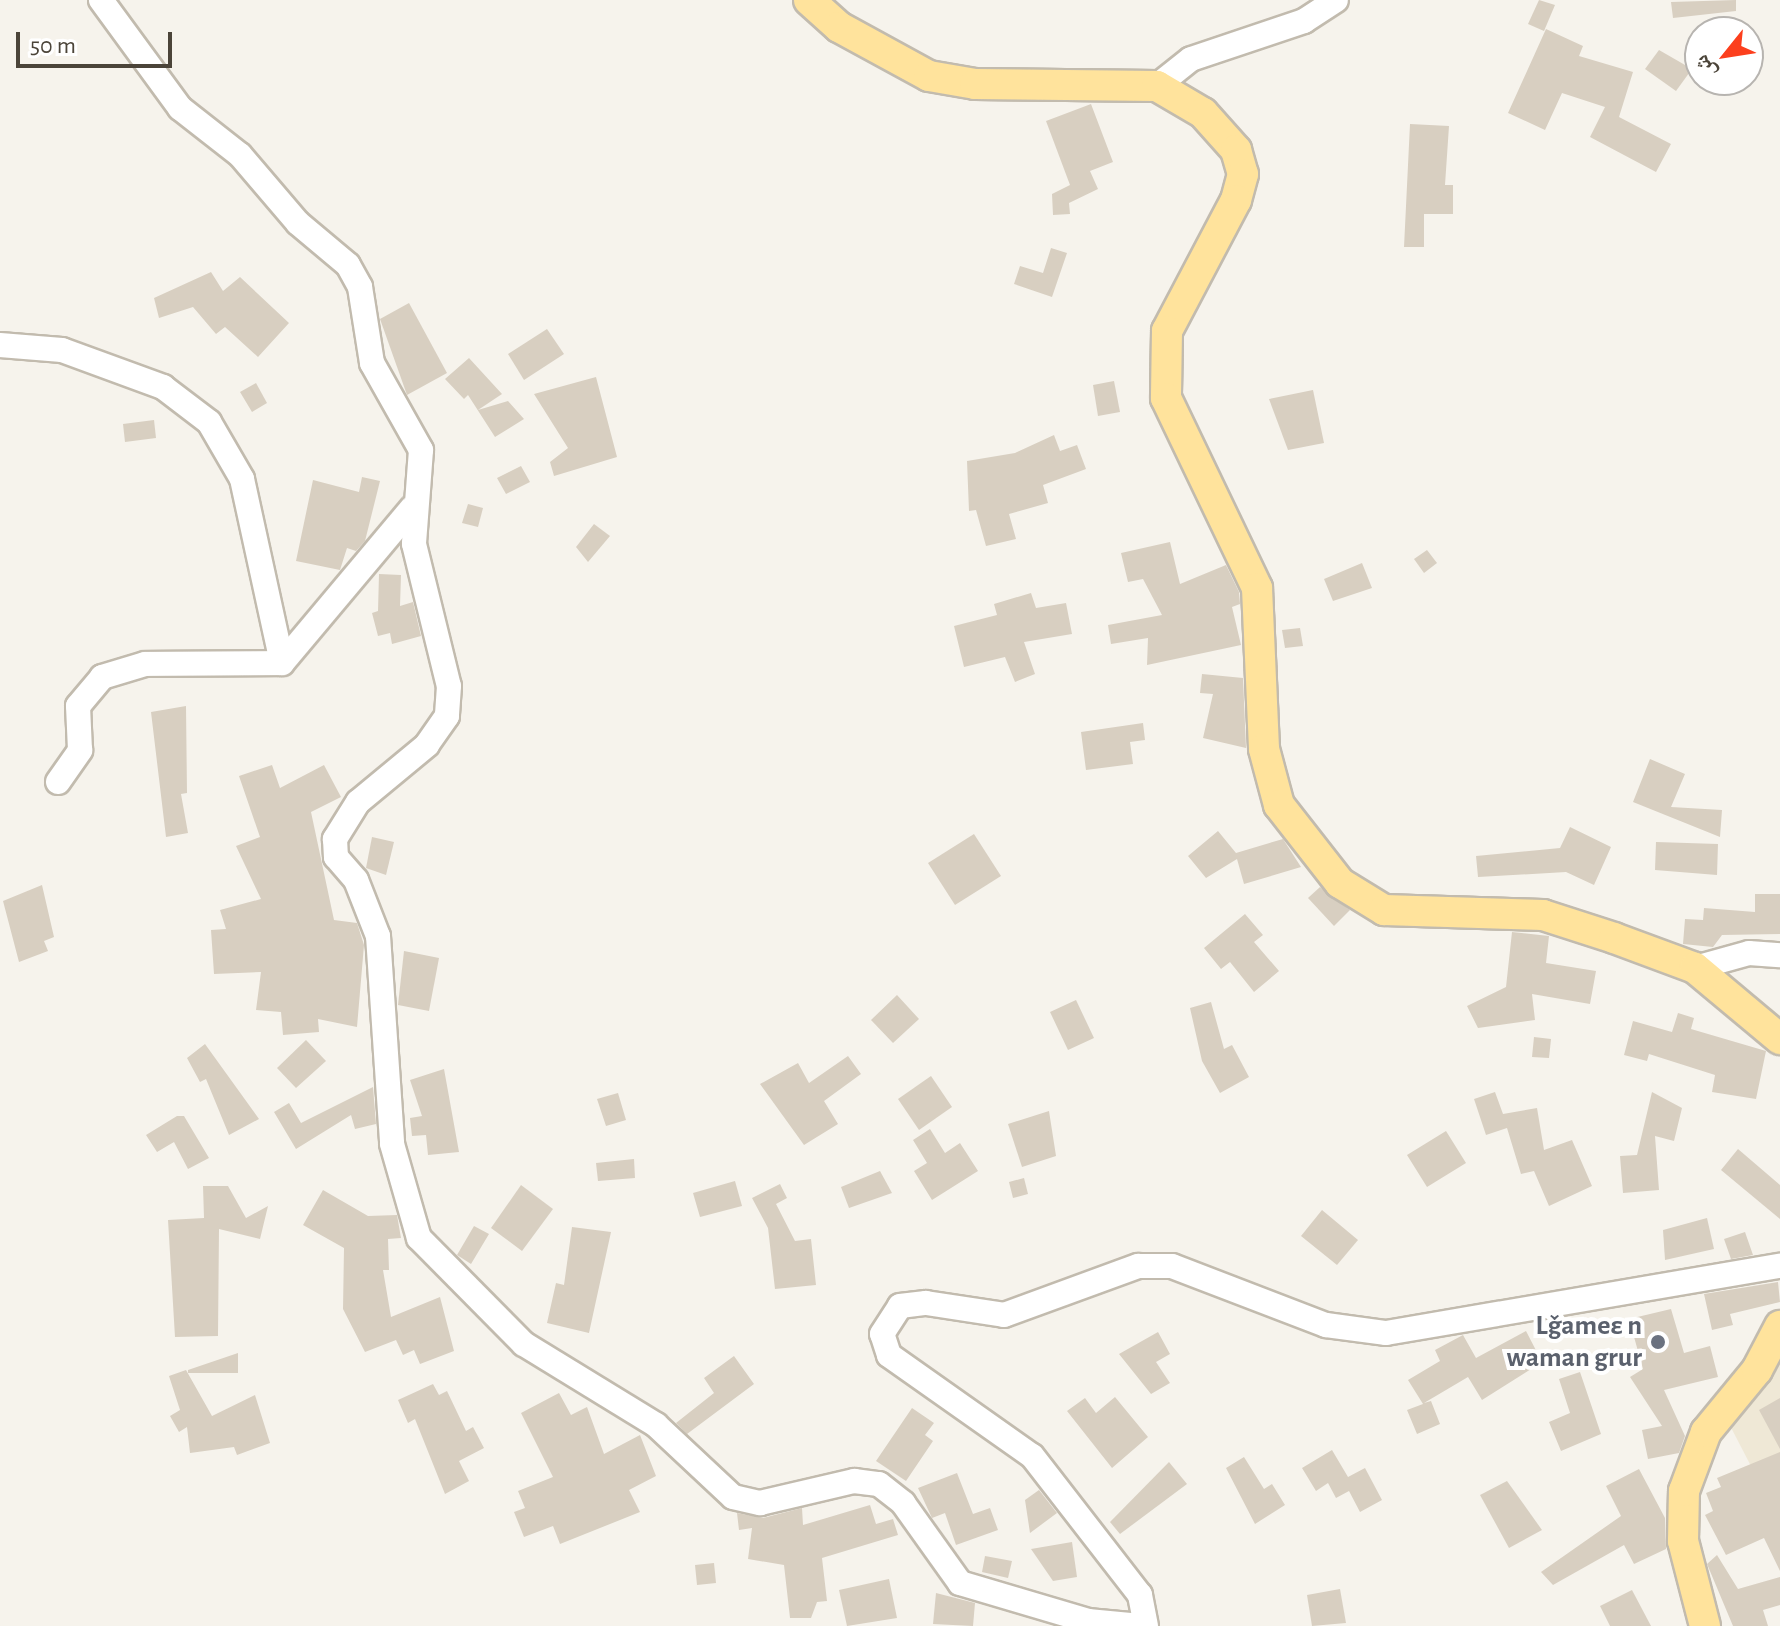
<!DOCTYPE html>
<meta charset="utf-8">
<style>
body{margin:0}
#map{position:relative;width:1780px;height:1626px;overflow:hidden;background:#f6f3ec;font-family:"Alegreya Sans","Noto Naskh Arabic",sans-serif}
div>[style]{position:absolute}
.education>*{inset:0;background:#efe8d6}
.building>*{inset:0;background:#d8cfc1}
.roads{filter:drop-shadow(2px 0 #c2bbae) drop-shadow(-2px 0 #c2bbae) drop-shadow(0 2px #c2bbae) drop-shadow(0 -2px #c2bbae)}
.minor>*{height:24px;margin:-12px;padding:0 12px;transform-origin:12px;border-radius:12px;background:#fff}
.major>*{height:30px;margin:-15px;padding:0 15px;transform-origin:15px;border-radius:15px;background:#ffe39c}
.dots>*{width:22px;height:22px;translate:-50% -50%;box-sizing:border-box;border:4px solid #fff;border-radius:50%}
span{translate:-50% -50%;white-space:nowrap;text-align:center;line-height:1.15;-webkit-text-stroke:8px #fff;paint-order:stroke}
.worship-label{font-size:28px;color:#5b616d;font-weight:700}
.right{translate:-100% -50%;text-align:right}
.north{position:absolute;left:1684px;top:16px;width:80px;height:80px;box-sizing:border-box;background:#fff;border:2px solid #b7b4b0;border-radius:50%;rotate:240deg;font-size:22px;font-weight:700;line-height:32px;text-align:center;color:#4b4439}
.north::after{content:'';display:block;margin:auto;width:28px;height:36px;background:#fc3f1d;clip-path:polygon(50% 0,100% 100%,50% 72%,0 100%)}
.scale{position:absolute;left:16px;top:32px;width:156px;height:36px;box-sizing:border-box;border:4px solid #4b4439;border-top:0;padding-left:10px;font-size:24px;line-height:28px;white-space:nowrap;color:#4b4439;-webkit-text-stroke:6px #fff;paint-order:stroke}
</style>
<div id="map">
<div class="education">
<i style="clip-path:polygon(1780px 1361px,1780px 1522px,1725px 1416px)"></i>
</div>
<div class="building">
<i style="clip-path:polygon(1539px 0,1555px 5px,1544px 31px,1528px 24px)"></i>
<i style="clip-path:polygon(1736px 0,1736px 11px,1673px 18px,1671px 2px)"></i>
<i style="clip-path:polygon(1546px 29px,1583px 46px,1579px 56px,1633px 72px,1619px 117px,1671px 144px,1656px 172px,1590px 137px,1605px 107px,1562px 93px,1545px 130px,1508px 113px)"></i>
<i style="clip-path:polygon(1659px 50px,1692px 69px,1676px 91px,1645px 69px)"></i>
<i style="clip-path:polygon(1091px 104px,1113px 162px,1090px 171px,1098px 189px,1069px 203px,1070px 214px,1053px 215px,1052px 194px,1070px 185px,1046px 121px)"></i>
<i style="clip-path:polygon(1410px 124px,1449px 126px,1445px 185px,1453px 185px,1453px 214px,1424px 214px,1424px 247px,1404px 247px)"></i>
<i style="clip-path:polygon(1051px 248px,1067px 253px,1052px 297px,1014px 284px,1020px 266px,1043px 273px)"></i>
<i style="clip-path:polygon(211px 272px,223px 291px,240px 277px,289px 323px,258px 357px,225px 327px,216px 334px,193px 307px,159px 318px,154px 298px)"></i>
<i style="clip-path:polygon(409px 303px,447px 373px,407px 395px,380px 319px)"></i>
<i style="clip-path:polygon(547px 329px,564px 354px,524px 380px,508px 354px)"></i>
<i style="clip-path:polygon(469px 358px,502px 394px,478px 410px,508px 401px,524px 419px,495px 437px,468px 395px,464px 399px,445px 379px)"></i>
<i style="clip-path:polygon(596px 377px,617px 457px,554px 476px,550px 462px,568px 448px,534px 394px)"></i>
<i style="clip-path:polygon(1114px 381px,1120px 412px,1098px 416px,1093px 385px)"></i>
<i style="clip-path:polygon(256px 383px,267px 403px,252px 412px,240px 392px)"></i>
<i style="clip-path:polygon(1313px 390px,1324px 443px,1288px 450px,1269px 399px)"></i>
<i style="clip-path:polygon(154px 420px,156px 438px,125px 442px,123px 424px)"></i>
<i style="clip-path:polygon(1054px 435px,1060px 451px,1077px 445px,1086px 469px,1043px 485px,1048px 503px,1009px 514px,1016px 539px,986px 546px,976px 510px,969px 511px,967px 461px,1015px 453px)"></i>
<i style="clip-path:polygon(521px 466px,530px 482px,506px 494px,497px 478px)"></i>
<i style="clip-path:polygon(362px 477px,380px 481px,365px 541px,356px 551px,347px 548px,340px 570px,296px 561px,313px 480px,359px 492px)"></i>
<i style="clip-path:polygon(468px 504px,483px 508px,478px 527px,462px 523px)"></i>
<i style="clip-path:polygon(594px 524px,610px 536px,588px 562px,576px 547px)"></i>
<i style="clip-path:polygon(1170px 542px,1180px 584px,1226px 565px,1239px 592px,1240px 604px,1232px 607px,1241px 645px,1147px 665px,1148px 638px,1111px 644px,1108px 625px,1162px 615px,1143px 579px,1128px 582px,1121px 553px)"></i>
<i style="clip-path:polygon(1427px 550px,1437px 563px,1424px 573px,1414px 559px)"></i>
<i style="clip-path:polygon(1362px 563px,1372px 588px,1333px 601px,1324px 579px)"></i>
<i style="clip-path:polygon(379px 574px,401px 575px,400px 606px,413px 602px,421px 636px,392px 644px,390px 633px,378px 636px,372px 613px,378px 611px)"></i>
<i style="clip-path:polygon(1031px 593px,1036px 608px,1066px 603px,1072px 634px,1024px 642px,1035px 674px,1015px 682px,1005px 657px,964px 667px,954px 626px,997px 615px,994px 604px)"></i>
<i style="clip-path:polygon(1300px 628px,1303px 646px,1285px 648px,1282px 630px)"></i>
<i style="clip-path:polygon(1202px 674px,1243px 678px,1246px 748px,1203px 738px,1213px 694px,1200px 693px)"></i>
<i style="clip-path:polygon(186px 706px,187px 793px,181px 794px,188px 833px,166px 837px,151px 712px)"></i>
<i style="clip-path:polygon(1143px 723px,1145px 740px,1130px 742px,1133px 764px,1086px 770px,1081px 732px)"></i>
<i style="clip-path:polygon(1650px 759px,1685px 774px,1671px 807px,1722px 810px,1720px 837px,1633px 802px)"></i>
<i style="clip-path:polygon(272px 765px,280px 788px,324px 765px,341px 797px,311px 812px,334px 920px,357px 923px,364px 945px,357px 1027px,318px 1019px,319px 1032px,283px 1035px,281px 1012px,256px 1010px,261px 972px,214px 974px,211px 930px,226px 929px,220px 910px,261px 899px,236px 846px,260px 837px,239px 776px)"></i>
<i style="clip-path:polygon(1570px 827px,1611px 847px,1594px 885px,1566px 872px,1478px 877px,1476px 856px,1560px 848px)"></i>
<i style="clip-path:polygon(1218px 831px,1236px 853px,1283px 839px,1301px 867px,1244px 884px,1237px 859px,1206px 878px,1188px 856px)"></i>
<i style="clip-path:polygon(974px 834px,1001px 876px,955px 905px,928px 863px)"></i>
<i style="clip-path:polygon(372px 837px,394px 842px,386px 875px,366px 868px)"></i>
<i style="clip-path:polygon(1656px 842px,1718px 844px,1717px 875px,1655px 870px)"></i>
<i style="clip-path:polygon(42px 885px,54px 937px,44px 941px,48px 951px,19px 962px,3px 901px)"></i>
<i style="clip-path:polygon(1320px 887px,1350px 910px,1334px 926px,1308px 898px)"></i>
<i style="clip-path:polygon(1755px 894px,1780px 894px,1780px 934px,1722px 935px,1713px 947px,1683px 944px,1685px 919px,1703px 920px,1704px 908px,1755px 912px)"></i>
<i style="clip-path:polygon(1245px 914px,1263px 935px,1254px 942px,1279px 971px,1254px 992px,1230px 962px,1221px 969px,1204px 948px)"></i>
<i style="clip-path:polygon(1512px 932px,1549px 936px,1546px 963px,1596px 971px,1590px 1004px,1532px 994px,1535px 1020px,1478px 1028px,1467px 1006px,1506px 987px)"></i>
<i style="clip-path:polygon(404px 951px,439px 958px,429px 1011px,398px 1005px)"></i>
<i style="clip-path:polygon(897px 995px,919px 1019px,893px 1043px,871px 1020px)"></i>
<i style="clip-path:polygon(1076px 1000px,1094px 1038px,1068px 1050px,1050px 1012px)"></i>
<i style="clip-path:polygon(1211px 1002px,1224px 1049px,1232px 1045px,1249px 1077px,1220px 1093px,1202px 1061px,1190px 1008px)"></i>
<i style="clip-path:polygon(1678px 1013px,1694px 1018px,1691px 1029px,1766px 1051px,1756px 1099px,1712px 1092px,1715px 1075px,1649px 1054px,1647px 1061px,1624px 1055px,1633px 1021px,1672px 1032px)"></i>
<i style="clip-path:polygon(1534px 1037px,1551px 1039px,1549px 1058px,1532px 1057px)"></i>
<i style="clip-path:polygon(306px 1040px,326px 1061px,296px 1088px,277px 1068px)"></i>
<i style="clip-path:polygon(205px 1044px,259px 1119px,229px 1135px,206px 1079px,200px 1082px,187px 1058px)"></i>
<i style="clip-path:polygon(848px 1056px,861px 1074px,824px 1101px,838px 1124px,804px 1145px,760px 1084px,798px 1063px,809px 1083px)"></i>
<i style="clip-path:polygon(444px 1069px,459px 1152px,428px 1155px,426px 1135px,412px 1136px,410px 1118px,422px 1116px,410px 1080px)"></i>
<i style="clip-path:polygon(931px 1076px,952px 1107px,919px 1130px,898px 1099px)"></i>
<i style="clip-path:polygon(373px 1087px,376px 1124px,355px 1129px,351px 1115px,296px 1149px,274px 1112px,289px 1103px,301px 1123px)"></i>
<i style="clip-path:polygon(1495px 1092px,1503px 1114px,1537px 1108px,1544px 1150px,1572px 1140px,1592px 1186px,1549px 1206px,1534px 1171px,1521px 1174px,1507px 1128px,1486px 1135px,1474px 1099px)"></i>
<i style="clip-path:polygon(1652px 1092px,1682px 1108px,1674px 1141px,1655px 1136px,1659px 1190px,1623px 1193px,1620px 1156px,1637px 1155px)"></i>
<i style="clip-path:polygon(618px 1093px,626px 1120px,606px 1126px,597px 1099px)"></i>
<i style="clip-path:polygon(1049px 1111px,1056px 1156px,1022px 1167px,1008px 1124px)"></i>
<i style="clip-path:polygon(177px 1116px,184px 1116px,209px 1158px,188px 1169px,174px 1142px,157px 1152px,146px 1135px)"></i>
<i style="clip-path:polygon(930px 1129px,945px 1153px,960px 1143px,978px 1171px,932px 1200px,914px 1171px,927px 1163px,913px 1140px)"></i>
<i style="clip-path:polygon(1446px 1131px,1466px 1163px,1427px 1187px,1407px 1155px)"></i>
<i style="clip-path:polygon(1738px 1149px,1780px 1185px,1780px 1219px,1721px 1170px)"></i>
<i style="clip-path:polygon(634px 1159px,635px 1178px,598px 1181px,596px 1163px)"></i>
<i style="clip-path:polygon(880px 1171px,892px 1193px,849px 1208px,841px 1187px)"></i>
<i style="clip-path:polygon(1024px 1178px,1028px 1194px,1013px 1198px,1009px 1182px)"></i>
<i style="clip-path:polygon(735px 1181px,742px 1206px,700px 1217px,693px 1193px)"></i>
<i style="clip-path:polygon(780px 1184px,787px 1198px,776px 1204px,795px 1241px,811px 1239px,816px 1285px,775px 1289px,768px 1228px,752px 1198px)"></i>
<i style="clip-path:polygon(521px 1185px,553px 1209px,522px 1251px,491px 1228px)"></i>
<i style="clip-path:polygon(203px 1186px,228px 1186px,246px 1218px,268px 1206px,260px 1239px,219px 1229px,218px 1336px,175px 1337px,168px 1220px,204px 1218px)"></i>
<i style="clip-path:polygon(323px 1190px,368px 1216px,397px 1215px,401px 1238px,388px 1239px,389px 1270px,383px 1270px,391px 1317px,440px 1297px,454px 1351px,420px 1364px,414px 1350px,403px 1355px,396px 1340px,365px 1352px,343px 1309px,344px 1248px,303px 1225px)"></i>
<i style="clip-path:polygon(1322px 1210px,1358px 1240px,1337px 1265px,1301px 1236px)"></i>
<i style="clip-path:polygon(1707px 1218px,1714px 1249px,1665px 1260px,1663px 1230px)"></i>
<i style="clip-path:polygon(474px 1226px,489px 1234px,471px 1264px,457px 1255px)"></i>
<i style="clip-path:polygon(572px 1227px,611px 1232px,589px 1333px,547px 1323px,556px 1283px,564px 1285px)"></i>
<i style="clip-path:polygon(1745px 1232px,1753px 1255px,1731px 1259px,1724px 1239px)"></i>
<i style="clip-path:polygon(1778px 1282px,1780px 1302px,1730px 1314px,1733px 1325px,1712px 1330px,1704px 1294px)"></i>
<i style="clip-path:polygon(1671px 1309px,1684px 1353px,1710px 1346px,1718px 1377px,1664px 1390px,1685px 1436px,1679px 1453px,1648px 1459px,1642px 1430px,1662px 1426px,1630px 1377px,1643px 1369px,1629px 1319px)"></i>
<i style="clip-path:polygon(1526px 1331px,1542px 1362px,1482px 1400px,1468px 1377px,1424px 1403px,1431px 1401px,1440px 1424px,1417px 1434px,1407px 1410px,1423px 1404px,1408px 1380px,1440px 1361px,1435px 1350px,1463px 1335px,1476px 1358px)"></i>
<i style="clip-path:polygon(1158px 1332px,1170px 1354px,1156px 1362px,1170px 1383px,1151px 1394px,1119px 1354px)"></i>
<i style="clip-path:polygon(238px 1353px,238px 1373px,188px 1373px,188px 1370px)"></i>
<i style="clip-path:polygon(734px 1356px,754px 1384px,687px 1434px,676px 1423px,714px 1393px,704px 1378px)"></i>
<i style="clip-path:polygon(186px 1370px,212px 1416px,255px 1395px,270px 1443px,237px 1455px,234px 1447px,190px 1453px,187px 1427px,179px 1432px,170px 1416px,180px 1410px,169px 1376px)"></i>
<i style="clip-path:polygon(1580px 1372px,1601px 1434px,1561px 1451px,1549px 1422px,1570px 1413px,1559px 1379px)"></i>
<i style="clip-path:polygon(433px 1384px,439px 1395px,447px 1391px,466px 1431px,473px 1427px,484px 1448px,459px 1461px,469px 1481px,445px 1494px,415px 1419px,408px 1423px,398px 1400px)"></i>
<i style="clip-path:polygon(559px 1393px,571px 1415px,587px 1407px,604px 1454px,640px 1435px,656px 1476px,629px 1490px,640px 1512px,560px 1544px,553px 1526px,524px 1537px,514px 1512px,525px 1508px,518px 1491px,553px 1477px,521px 1413px)"></i>
<i style="clip-path:polygon(1115px 1397px,1148px 1437px,1112px 1468px,1067px 1411px,1085px 1398px,1096px 1413px)"></i>
<i style="clip-path:polygon(1780px 1398px,1780px 1449px,1759px 1410px)"></i>
<i style="clip-path:polygon(912px 1408px,934px 1423px,925px 1435px,933px 1441px,906px 1481px,876px 1461px)"></i>
<i style="clip-path:polygon(1332px 1450px,1348px 1477px,1365px 1468px,1382px 1500px,1360px 1512px,1349px 1491px,1336px 1498px,1328px 1483px,1316px 1491px,1302px 1468px)"></i>
<i style="clip-path:polygon(1780px 1452px,1780px 1571px,1764px 1538px,1726px 1555px,1705px 1515px,1713px 1511px,1706px 1493px,1721px 1487px,1717px 1478px)"></i>
<i style="clip-path:polygon(1244px 1457px,1264px 1489px,1272px 1484px,1285px 1505px,1255px 1524px,1226px 1468px)"></i>
<i style="clip-path:polygon(1169px 1462px,1187px 1484px,1120px 1534px,1110px 1522px)"></i>
<i style="clip-path:polygon(1639px 1469px,1665px 1518px,1666px 1549px,1634px 1564px,1624px 1545px,1553px 1585px,1541px 1572px,1621px 1516px,1606px 1486px)"></i>
<i style="clip-path:polygon(957px 1473px,973px 1514px,990px 1508px,998px 1530px,956px 1545px,945px 1513px,932px 1518px,918px 1488px)"></i>
<i style="clip-path:polygon(1507px 1481px,1542px 1530px,1509px 1548px,1480px 1495px)"></i>
<i style="clip-path:polygon(1039px 1490px,1057px 1513px,1030px 1533px,1025px 1500px)"></i>
<i style="clip-path:polygon(870px 1505px,876px 1524px,893px 1519px,898px 1535px,822px 1558px,827px 1601px,817px 1602px,811px 1618px,790px 1618px,784px 1565px,748px 1559px,752px 1528px,739px 1530px,737px 1513px,763px 1518px,802px 1508px,803px 1525px)"></i>
<i style="clip-path:polygon(1072px 1542px,1077px 1577px,1053px 1581px,1031px 1549px)"></i>
<i style="clip-path:polygon(1717px 1555px,1738px 1589px,1780px 1577px,1780px 1605px,1763px 1610px,1768px 1626px,1733px 1626px,1707px 1564px)"></i>
<i style="clip-path:polygon(985px 1556px,1012px 1561px,1008px 1578px,982px 1572px)"></i>
<i style="clip-path:polygon(714px 1563px,716px 1583px,697px 1585px,695px 1565px)"></i>
<i style="clip-path:polygon(889px 1579px,897px 1618px,847px 1626px,839px 1590px)"></i>
<i style="clip-path:polygon(1340px 1589px,1346px 1623px,1312px 1626px,1307px 1595px)"></i>
<i style="clip-path:polygon(1632px 1590px,1651px 1626px,1610px 1626px,1600px 1606px)"></i>
<i style="clip-path:polygon(936px 1593px,975px 1603px,973px 1626px,933px 1624px)"></i>
</div>
<div class="roads">
<div class="minor">
<i style="left:101px;top:0;width:134px;rotate:53.8deg"></i>
<i style="left:180px;top:108px;width:76px;rotate:38.1deg"></i>
<i style="left:240px;top:155px;width:89px;rotate:49.5deg"></i>
<i style="left:298px;top:223px;width:65px;rotate:40deg"></i>
<i style="left:348px;top:265px;width:25px;rotate:61deg"></i>
<i style="left:360px;top:287px;width:77px;rotate:81deg"></i>
<i style="left:372px;top:363px;width:100px;rotate:60.6deg"></i>
<i style="left:421px;top:450px;width:94px;rotate:94.3deg"></i>
<i style="left:414px;top:544px;width:146px;rotate:76.2deg"></i>
<i style="left:449px;top:686px;width:30px;rotate:94deg"></i>
<i style="left:447px;top:716px;width:35px;rotate:125deg"></i>
<i style="left:427px;top:745px;width:89px;rotate:140.4deg"></i>
<i style="left:358px;top:802px;width:44px;rotate:121.9deg"></i>
<i style="left:335px;top:839px;width:18px;rotate:87deg"></i>
<i style="left:336px;top:857px;width:30px;rotate:49deg"></i>
<i style="left:356px;top:880px;width:60px;rotate:68.6deg"></i>
<i style="left:378px;top:936px;width:208px;rotate:86.1deg"></i>
<i style="left:392px;top:1144px;width:98px;rotate:74deg"></i>
<i style="left:419px;top:1238px;width:149px;rotate:45.3deg"></i>
<i style="left:524px;top:1344px;width:155px;rotate:31.5deg"></i>
<i style="left:656px;top:1425px;width:105px;rotate:43.1deg"></i>
<i style="left:733px;top:1497px;width:28px;rotate:13deg"></i>
<i style="left:760px;top:1503px;width:97px;rotate:-13.2deg"></i>
<i style="left:854px;top:1481px;width:25px;rotate:7deg"></i>
<i style="left:879px;top:1484px;width:31px;rotate:38deg"></i>
<i style="left:903px;top:1503px;width:98px;rotate:54.5deg"></i>
<i style="left:960px;top:1583px;width:134px;rotate:16.5deg"></i>
<i style="left:1088px;top:1621px;width:53px;rotate:5.4deg"></i>
<i style="left:1157px;top:86px;width:43px;rotate:-38.5deg"></i>
<i style="left:1191px;top:59px;width:119px;rotate:-18.6deg"></i>
<i style="left:1304px;top:21px;width:38px;rotate:-33deg"></i>
<i style="left:0;top:345px;width:62px;rotate:4.6deg"></i>
<i style="left:62px;top:350px;width:108px;rotate:20.1deg"></i>
<i style="left:163px;top:387px;width:58px;rotate:37.3deg"></i>
<i style="left:209px;top:422px;width:66px;rotate:59.9deg"></i>
<i style="left:242px;top:479px;width:188px;rotate:77.7deg"></i>
<i style="left:58px;top:782px;width:39px;rotate:-55deg"></i>
<i style="left:80px;top:750px;width:44px;rotate:-92.6deg"></i>
<i style="left:78px;top:706px;width:38px;rotate:-50deg"></i>
<i style="left:102px;top:677px;width:45px;rotate:-16.8deg"></i>
<i style="left:145px;top:664px;width:137px;rotate:-0.4deg"></i>
<i style="left:282px;top:663px;width:202px;rotate:-50deg"></i>
<i style="left:1695px;top:968px;width:56px;rotate:-15.5deg"></i>
<i style="left:1749px;top:953px;width:31px;rotate:4deg"></i>
<i style="left:1146px;top:1626px;width:32px;rotate:-101deg"></i>
<i style="left:1140px;top:1595px;width:176px;rotate:-127.8deg"></i>
<i style="left:1032px;top:1456px;width:175px;rotate:-144.8deg"></i>
<i style="left:889px;top:1355px;width:22px;rotate:-108deg"></i>
<i style="left:882px;top:1334px;width:33px;rotate:-57deg"></i>
<i style="left:900px;top:1306px;width:26px;rotate:-7deg"></i>
<i style="left:926px;top:1303px;width:79px;rotate:8.7deg"></i>
<i style="left:1004px;top:1315px;width:143px;rotate:-20.1deg"></i>
<i style="left:1138px;top:1266px;width:34px"></i>
<i style="left:1172px;top:1266px;width:165px;rotate:21deg"></i>
<i style="left:1326px;top:1325px;width:61px;rotate:7.6deg"></i>
<i style="left:1386px;top:1333px;width:400px;rotate:-9.7deg"></i>
</div>
<div class="major">
<i style="left:809px;top:0;width:40px;rotate:42deg"></i>
<i style="left:839px;top:27px;width:102px;rotate:28.6deg"></i>
<i style="left:929px;top:76px;width:47px;rotate:9.9deg"></i>
<i style="left:975px;top:84px;width:182px;rotate:0.6deg"></i>
<i style="left:1157px;top:86px;width:53px;rotate:30.4deg"></i>
<i style="left:1203px;top:113px;width:50px;rotate:48.3deg"></i>
<i style="left:1236px;top:150px;width:25px;rotate:74deg"></i>
<i style="left:1243px;top:174px;width:27px;rotate:105deg"></i>
<i style="left:1236px;top:200px;width:148px;rotate:117.8deg"></i>
<i style="left:1167px;top:331px;width:67px;rotate:90.9deg"></i>
<i style="left:1166px;top:398px;width:211px;rotate:64.4deg"></i>
<i style="left:1257px;top:588px;width:161px;rotate:87.5deg"></i>
<i style="left:1264px;top:749px;width:58px;rotate:75deg"></i>
<i style="left:1279px;top:805px;width:99px;rotate:52deg"></i>
<i style="left:1340px;top:883px;width:52px;rotate:31.5deg"></i>
<i style="left:1384px;top:910px;width:159px;rotate:1.8deg"></i>
<i style="left:1543px;top:915px;width:75px;rotate:17.9deg"></i>
<i style="left:1614px;top:938px;width:86px;rotate:20.3deg"></i>
<i style="left:1695px;top:968px;width:111px;rotate:39.9deg"></i>
<i style="left:1705px;top:1626px;width:88px;rotate:-104.5deg"></i>
<i style="left:1683px;top:1541px;width:50px;rotate:-88.9deg"></i>
<i style="left:1684px;top:1491px;width:63px;rotate:-69.6deg"></i>
<i style="left:1706px;top:1432px;width:80px;rotate:-50.6deg"></i>
<i style="left:1757px;top:1370px;width:50px;rotate:-62.4deg"></i>
</div>
</div>
<div class="dots">
<i style="left:1658px;top:1342px;background:#6b7280"></i>
</div>
<div class="worship-label">
<span class="right" style="left:1642px;top:1342px">Lǧameε n<br>waman grur</span>
</div>
<div class="north">ش</div>
<div class="scale">50 m</div>
</div>
